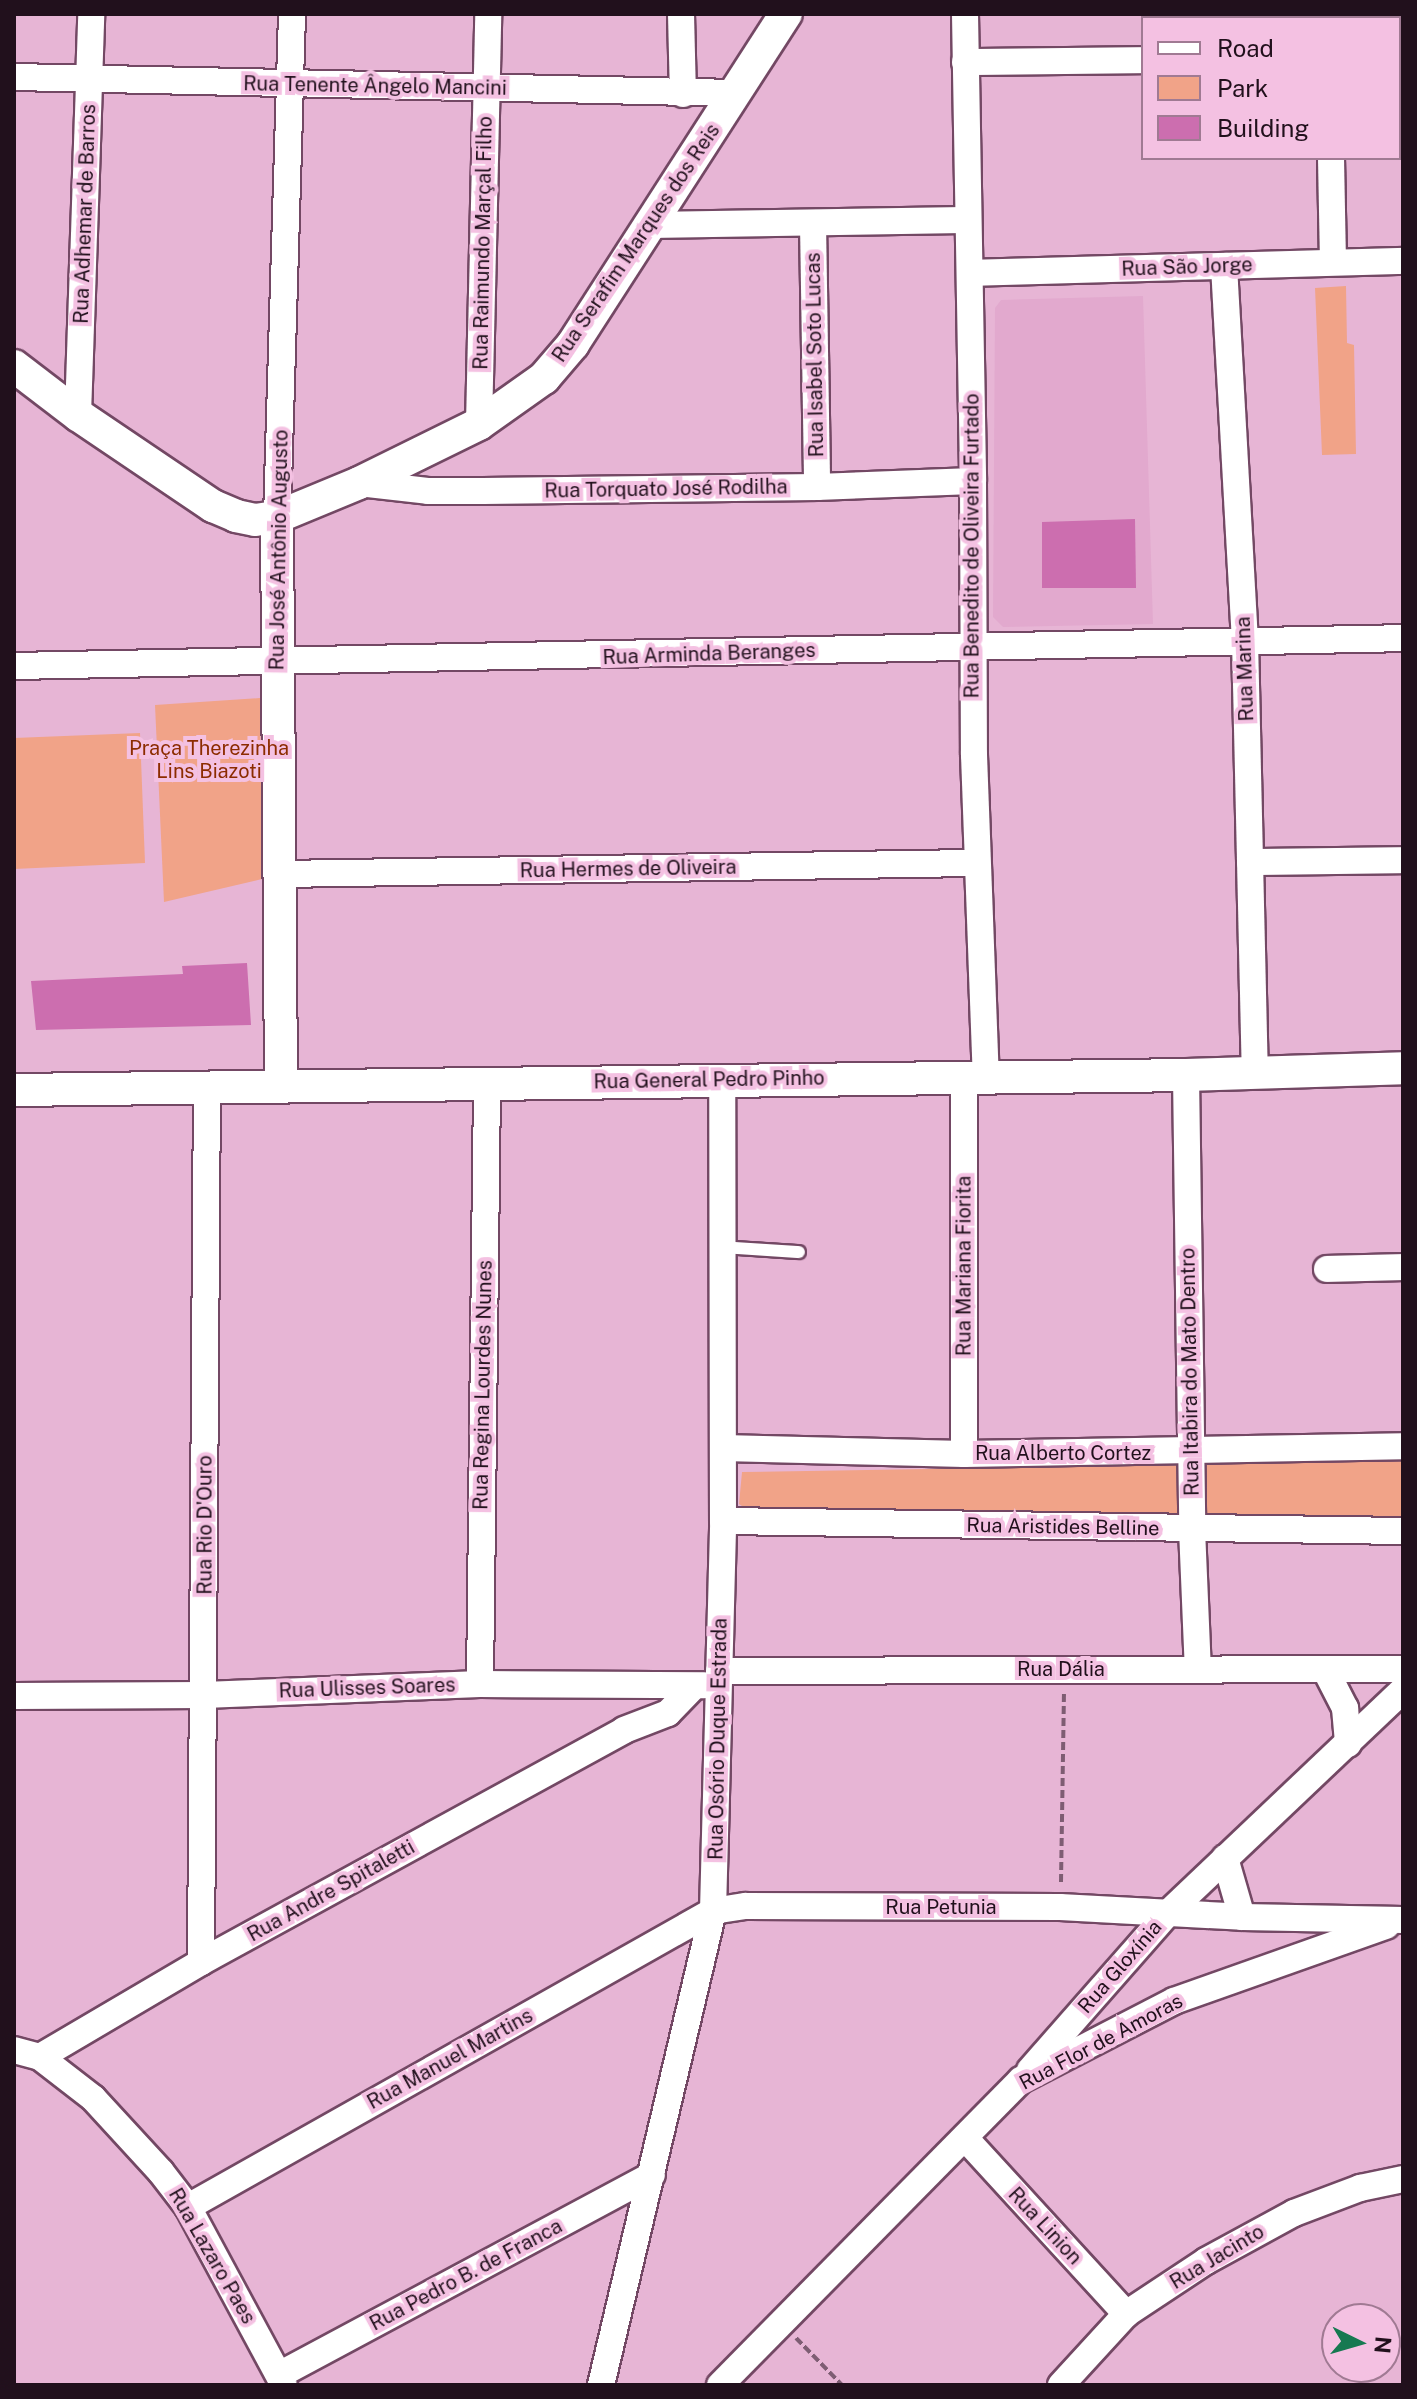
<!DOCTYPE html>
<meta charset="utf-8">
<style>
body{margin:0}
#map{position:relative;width:1417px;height:2399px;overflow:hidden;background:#e7b5d5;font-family:"Public Sans",sans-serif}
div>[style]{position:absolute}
.built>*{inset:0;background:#e2a9ce}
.green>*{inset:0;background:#f1a388}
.building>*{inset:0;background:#cc6eaf}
.path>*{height:4px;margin-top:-2px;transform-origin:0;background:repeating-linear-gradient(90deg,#7e5d73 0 8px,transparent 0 12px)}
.roads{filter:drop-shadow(2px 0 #734864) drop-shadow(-2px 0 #734864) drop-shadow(0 2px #734864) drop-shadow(0 -2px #734864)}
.service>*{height:12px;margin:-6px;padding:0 6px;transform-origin:6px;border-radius:6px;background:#fff}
.minor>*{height:26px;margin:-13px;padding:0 13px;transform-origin:13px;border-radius:13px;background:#fff}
.tertiary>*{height:32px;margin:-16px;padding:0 16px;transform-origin:16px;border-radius:16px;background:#fff}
span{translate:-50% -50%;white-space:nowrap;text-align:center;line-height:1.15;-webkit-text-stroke:8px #f4c1e2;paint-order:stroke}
.street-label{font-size:20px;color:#21101c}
.park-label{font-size:20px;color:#8c2c00}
.frame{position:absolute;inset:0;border:16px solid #21101c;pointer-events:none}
.legend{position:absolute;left:1141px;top:16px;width:260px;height:144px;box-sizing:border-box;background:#f4c1e2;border:2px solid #a07a93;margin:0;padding:10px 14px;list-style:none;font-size:24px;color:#21101c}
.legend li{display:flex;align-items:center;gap:16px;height:40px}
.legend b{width:40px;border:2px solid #a07a93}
.north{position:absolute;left:1321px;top:2303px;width:80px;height:80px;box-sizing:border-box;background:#f4c1e2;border:2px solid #a07a93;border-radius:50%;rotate:95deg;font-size:22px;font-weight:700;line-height:32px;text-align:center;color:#21101c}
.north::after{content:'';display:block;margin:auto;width:28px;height:36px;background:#167951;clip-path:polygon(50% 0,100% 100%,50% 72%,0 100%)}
</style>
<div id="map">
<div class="built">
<i style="clip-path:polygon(1143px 296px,1153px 624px,1003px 627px,993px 617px,995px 308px,1001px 300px)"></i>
</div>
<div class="green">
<i style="clip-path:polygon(1346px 286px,1347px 343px,1354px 345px,1356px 454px,1322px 455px,1315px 288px)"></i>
<i style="clip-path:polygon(260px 698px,262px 879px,164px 902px,155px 705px)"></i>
<i style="clip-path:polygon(140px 733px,145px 863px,14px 869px,14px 738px)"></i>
<i style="clip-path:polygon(1403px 1461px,1403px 1523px,760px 1518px,739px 1504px,742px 1472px)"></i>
</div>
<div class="building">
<i style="clip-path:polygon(1135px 519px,1136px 588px,1042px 588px,1042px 522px)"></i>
<i style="clip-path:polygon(247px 963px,251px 1025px,36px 1030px,31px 981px,183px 974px,182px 966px)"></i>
</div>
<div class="path">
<i style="left:1061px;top:1882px;width:191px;rotate:-89.1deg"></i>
<i style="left:796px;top:2338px;width:66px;rotate:45.6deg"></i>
</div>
<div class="roads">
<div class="service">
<i style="left:721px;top:1247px;width:78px;rotate:3.7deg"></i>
</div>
<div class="minor">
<i style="left:681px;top:14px;width:80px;rotate:88.6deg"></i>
<i style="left:965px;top:14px;width:467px;rotate:89deg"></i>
<i style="left:973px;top:481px;width:274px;rotate:89.8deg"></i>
<i style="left:974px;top:755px;width:322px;rotate:87.9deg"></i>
<i style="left:1326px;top:14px;width:4px;rotate:90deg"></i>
<i style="left:1399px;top:56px;width:4px"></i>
<i style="left:965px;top:62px;width:178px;rotate:-0.6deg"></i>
<i style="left:14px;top:77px;width:721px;rotate:1.27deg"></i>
<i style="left:1331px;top:158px;width:104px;rotate:88.9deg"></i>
<i style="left:813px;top:223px;width:264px;rotate:89.1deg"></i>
<i style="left:647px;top:225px;width:320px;rotate:-0.9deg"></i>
<i style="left:1224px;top:266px;width:375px;rotate:86.8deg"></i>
<i style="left:1245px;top:640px;width:431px;rotate:88.7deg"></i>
<i style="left:971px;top:273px;width:432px;rotate:-1.6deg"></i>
<i style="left:78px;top:415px;width:401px;rotate:-88.1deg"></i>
<i style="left:479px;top:424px;width:410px;rotate:-88.7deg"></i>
<i style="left:359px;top:483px;width:69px;rotate:6.6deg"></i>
<i style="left:428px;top:491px;width:55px"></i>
<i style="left:483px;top:491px;width:334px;rotate:-0.7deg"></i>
<i style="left:817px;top:487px;width:156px;rotate:-2.2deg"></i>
<i style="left:277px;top:517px;width:503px;rotate:-88.29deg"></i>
<i style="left:14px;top:666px;width:1389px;rotate:-1.15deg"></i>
<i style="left:1250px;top:862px;width:153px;rotate:-0.7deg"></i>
<i style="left:280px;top:874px;width:696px;rotate:-0.91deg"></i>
<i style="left:1186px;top:1075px;width:454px;rotate:89.2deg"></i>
<i style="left:1192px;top:1529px;width:141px;rotate:87.6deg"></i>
<i style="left:1327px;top:1269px;width:76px;rotate:-1.5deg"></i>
<i style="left:723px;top:1448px;width:241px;rotate:1.4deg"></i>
<i style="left:964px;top:1454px;width:439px;rotate:-1deg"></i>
<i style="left:964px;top:1454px;width:376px;rotate:-90deg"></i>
<i style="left:723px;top:1521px;width:680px;rotate:0.84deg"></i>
<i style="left:719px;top:1671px;width:684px;rotate:-0.17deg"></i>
<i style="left:1326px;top:1671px;width:42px;rotate:62.8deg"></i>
<i style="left:1345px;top:1708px;width:36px;rotate:85deg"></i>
<i style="left:480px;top:1684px;width:599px;rotate:-89.33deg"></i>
<i style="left:14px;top:1696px;width:190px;rotate:-0.3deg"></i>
<i style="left:204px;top:1695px;width:276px;rotate:-2.3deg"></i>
<i style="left:480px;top:1684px;width:224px;rotate:0.3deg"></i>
<i style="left:1225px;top:1858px;width:61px;rotate:73.9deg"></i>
<i style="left:201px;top:1962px;width:874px;rotate:-89.61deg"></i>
<i style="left:14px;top:2050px;width:27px;rotate:15deg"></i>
<i style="left:40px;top:2057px;width:67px;rotate:37.7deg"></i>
<i style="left:93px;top:2098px;width:100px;rotate:47.4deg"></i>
<i style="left:161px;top:2172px;width:44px;rotate:52.4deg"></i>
<i style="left:188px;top:2207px;width:202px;rotate:61.7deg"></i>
<i style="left:40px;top:2057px;width:187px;rotate:-30.5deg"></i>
<i style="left:201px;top:1962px;width:482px;rotate:-28.7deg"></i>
<i style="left:624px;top:1730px;width:47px;rotate:-21.1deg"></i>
<i style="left:668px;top:1713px;width:37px;rotate:-46deg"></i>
<i style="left:1030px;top:2070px;width:210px;rotate:-48.7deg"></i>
<i style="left:1169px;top:1912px;width:323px;rotate:-43.5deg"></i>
<i style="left:965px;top:2138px;width:239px;rotate:47.5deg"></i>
<i style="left:188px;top:2207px;width:603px;rotate:-29.41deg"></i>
<i style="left:713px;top:1911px;width:33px;rotate:-9deg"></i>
<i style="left:746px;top:1906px;width:314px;rotate:0.2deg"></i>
<i style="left:1060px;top:1907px;width:182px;rotate:3.1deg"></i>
<i style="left:1242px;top:1917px;width:161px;rotate:1.1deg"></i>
<i style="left:279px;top:2375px;width:423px;rotate:-28.2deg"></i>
<i style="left:601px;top:2385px;width:487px;rotate:-76.7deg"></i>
<i style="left:713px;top:1911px;width:390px;rotate:-88.5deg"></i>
<i style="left:723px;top:1521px;width:442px;rotate:-90.1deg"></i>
<i style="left:720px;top:2385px;width:429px;rotate:-45.4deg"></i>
<i style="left:1021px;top:2080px;width:172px;rotate:-27.3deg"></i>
<i style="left:1174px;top:2001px;width:225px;rotate:-19.5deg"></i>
<i style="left:1061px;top:2385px;width:96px;rotate:-47.5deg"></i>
<i style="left:1126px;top:2314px;width:96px;rotate:-33.5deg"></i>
<i style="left:1206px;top:2261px;width:100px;rotate:-28.6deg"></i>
<i style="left:1294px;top:2213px;width:71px;rotate:-20.7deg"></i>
<i style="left:1360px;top:2188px;width:44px;rotate:-11.8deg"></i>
</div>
<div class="tertiary">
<i style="left:14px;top:366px;width:81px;rotate:37.4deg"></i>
<i style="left:78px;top:415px;width:163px;rotate:34deg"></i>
<i style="left:213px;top:506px;width:25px;rotate:23deg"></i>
<i style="left:236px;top:516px;width:19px;rotate:12deg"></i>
<i style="left:255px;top:520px;width:22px;rotate:-8deg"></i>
<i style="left:277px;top:517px;width:89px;rotate:-22.5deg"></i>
<i style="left:359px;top:483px;width:134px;rotate:-26.2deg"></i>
<i style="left:479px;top:424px;width:80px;rotate:-35.3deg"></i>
<i style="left:544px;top:378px;width:45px;rotate:-49.5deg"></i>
<i style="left:573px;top:344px;width:393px;rotate:-57.2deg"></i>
<i style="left:277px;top:517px;width:568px;rotate:89.6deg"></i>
<i style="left:14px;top:1090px;width:1172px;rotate:-0.73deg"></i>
<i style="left:1186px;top:1075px;width:217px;rotate:-1.8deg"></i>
</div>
</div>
<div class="street-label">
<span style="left:375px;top:86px;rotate:1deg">Rua Tenente Ângelo Mancini</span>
<span style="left:85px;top:214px;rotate:-88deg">Rua Adhemar de Barros</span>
<span style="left:483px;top:243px;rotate:-89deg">Rua Raimundo Marçal Filho</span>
<span style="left:636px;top:243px;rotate:-56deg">Rua Serafim Marques dos Reis</span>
<span style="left:1187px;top:267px;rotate:-2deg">Rua São Jorge</span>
<span style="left:815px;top:355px;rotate:-91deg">Rua Isabel Soto Lucas</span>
<span style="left:666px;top:489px;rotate:-1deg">Rua Torquato José Rodilha</span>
<span style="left:972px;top:546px;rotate:-90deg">Rua Benedito de Oliveira Furtado</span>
<span style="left:279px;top:550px;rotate:-89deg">Rua José Antônio Augusto</span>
<span style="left:709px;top:654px;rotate:-2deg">Rua Arminda Beranges</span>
<span style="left:1245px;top:669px;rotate:-92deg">Rua Marina</span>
<span style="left:628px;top:869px;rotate:-1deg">Rua Hermes de Oliveira</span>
<span style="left:709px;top:1080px;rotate:-1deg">Rua General Pedro Pinho</span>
<span style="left:964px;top:1266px;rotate:-90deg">Rua Mariana Fiorita</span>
<span style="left:1190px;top:1372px;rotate:-91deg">Rua Itabira do Mato Dentro</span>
<span style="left:483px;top:1385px;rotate:-89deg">Rua Regina Lourdes Nunes</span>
<span style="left:1063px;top:1453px">Rua Alberto Cortez</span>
<span style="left:205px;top:1525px;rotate:-90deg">Rua Rio D'Ouro</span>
<span style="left:1063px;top:1527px;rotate:1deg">Rua Aristides Belline</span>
<span style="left:1061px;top:1669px">Rua Dália</span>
<span style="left:367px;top:1688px;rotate:-2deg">Rua Ulisses Soares</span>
<span style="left:718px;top:1739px;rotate:-89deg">Rua Osório Duque Estrada</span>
<span style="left:331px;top:1891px;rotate:-29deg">Rua Andre Spitaletti</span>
<span style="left:941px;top:1907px">Rua Petunia</span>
<span style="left:1120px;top:1967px;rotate:-49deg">Rua Gloxínia</span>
<span style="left:1101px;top:2042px;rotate:-28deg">Rua Flor de Amoras</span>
<span style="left:450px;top:2059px;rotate:-29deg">Rua Manuel Martins</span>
<span style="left:1045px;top:2226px;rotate:47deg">Rua Linion</span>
<span style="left:212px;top:2256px;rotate:60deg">Rua Lazaro Paes</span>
<span style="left:1217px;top:2257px;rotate:-31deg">Rua Jacinto</span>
<span style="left:466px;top:2275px;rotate:-28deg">Rua Pedro B. de Franca</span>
</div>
<div class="park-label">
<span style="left:209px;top:760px">Praça Therezinha<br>Lins Biazoti</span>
</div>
<div class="frame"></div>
<ul class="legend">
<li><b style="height:10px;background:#fff"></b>Road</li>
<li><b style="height:22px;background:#f1a388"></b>Park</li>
<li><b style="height:22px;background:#cc6eaf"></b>Building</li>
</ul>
<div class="north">N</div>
</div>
